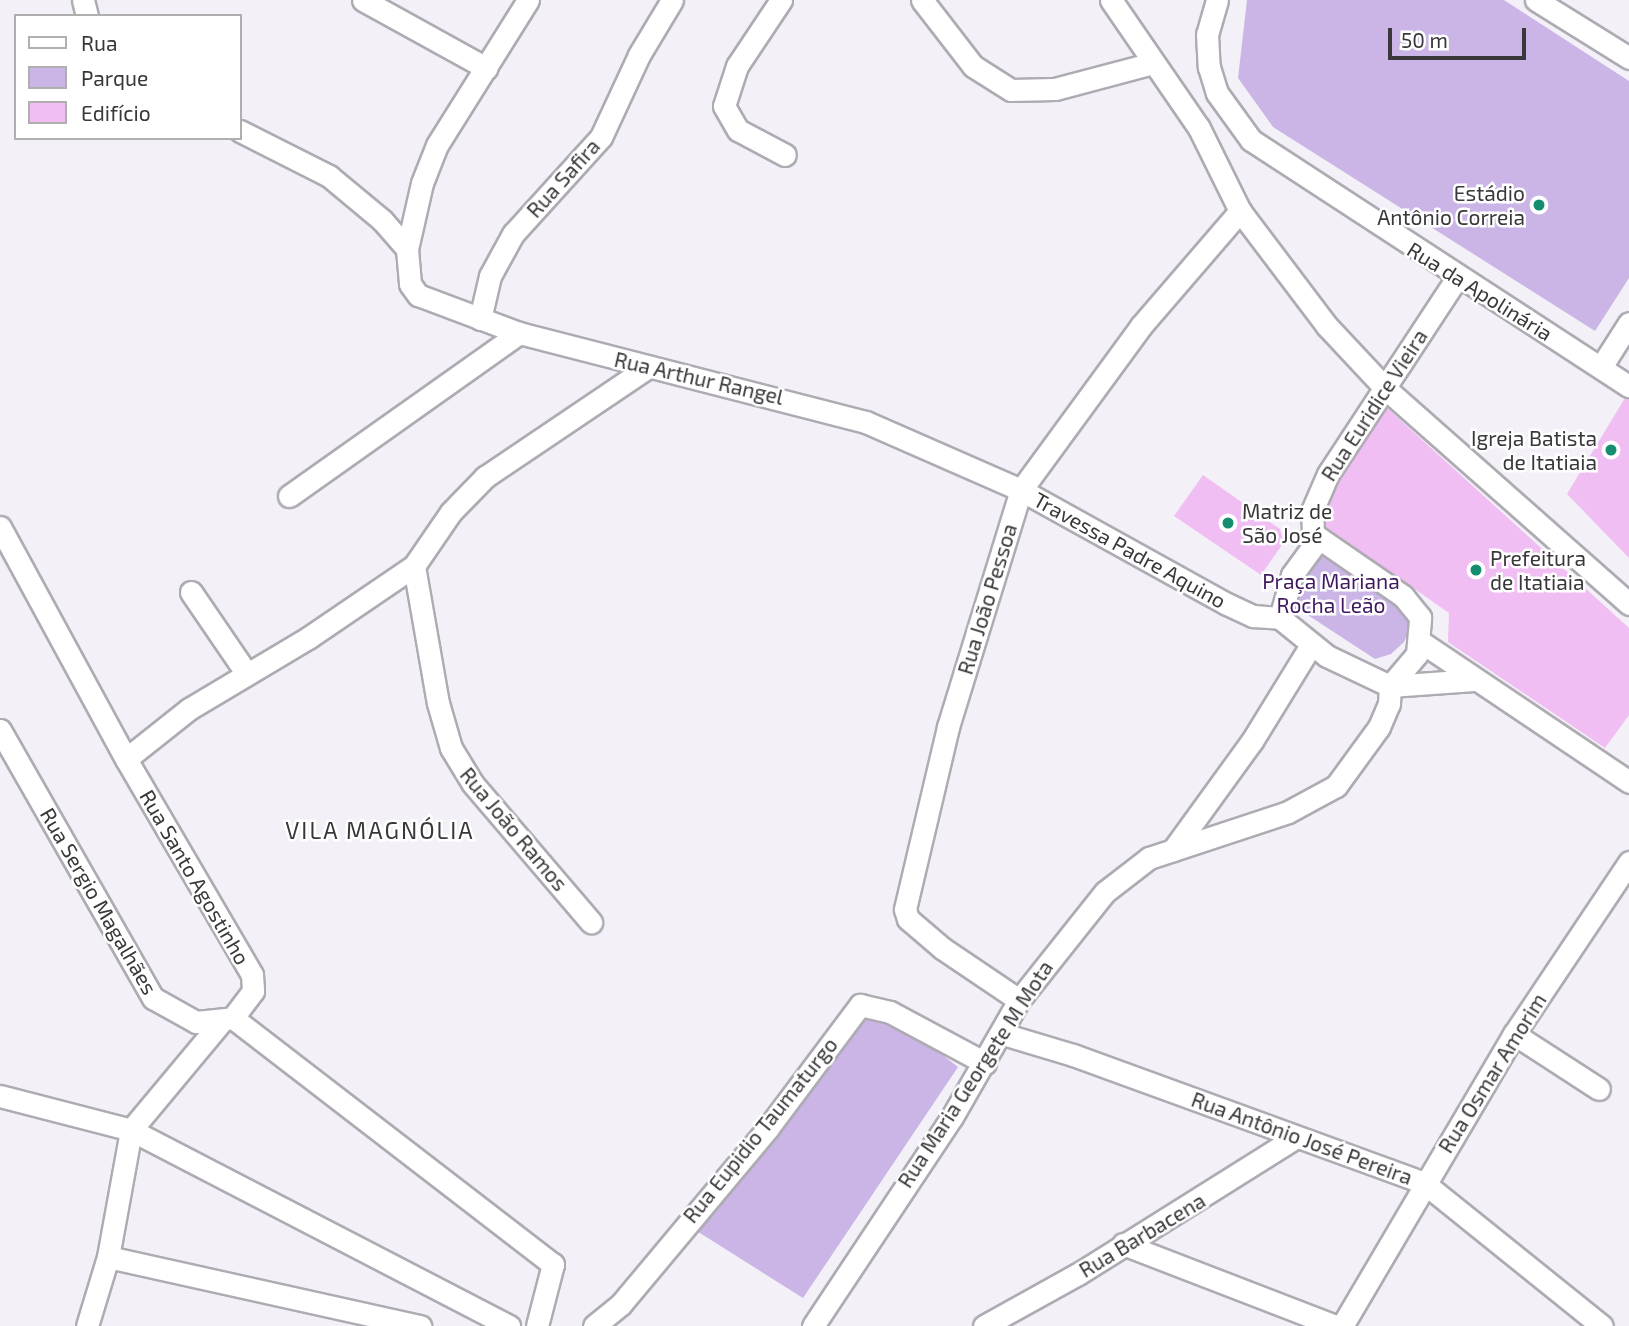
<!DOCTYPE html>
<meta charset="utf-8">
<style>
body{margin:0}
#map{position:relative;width:1629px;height:1326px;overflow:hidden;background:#f3f0f8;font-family:"Exo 2",sans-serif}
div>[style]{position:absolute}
.green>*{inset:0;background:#cab5e6}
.building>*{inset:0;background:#f0bef3}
.roads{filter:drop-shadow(2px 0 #aeabb3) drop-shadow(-2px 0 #aeabb3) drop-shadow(0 2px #aeabb3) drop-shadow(0 -2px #aeabb3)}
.minor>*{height:21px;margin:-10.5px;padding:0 10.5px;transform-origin:10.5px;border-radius:10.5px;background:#fff}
.dots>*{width:19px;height:19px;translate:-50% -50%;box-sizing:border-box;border:4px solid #fff;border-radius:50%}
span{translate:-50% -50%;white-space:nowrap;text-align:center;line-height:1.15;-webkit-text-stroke:5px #fff;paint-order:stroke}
.street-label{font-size:21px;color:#39373a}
.poi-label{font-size:21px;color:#39373a}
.right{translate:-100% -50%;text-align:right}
.left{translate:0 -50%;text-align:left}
.park-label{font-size:21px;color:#3f1960}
.neighbourhood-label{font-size:23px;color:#39373a;letter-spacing:2px}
.legend{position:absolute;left:14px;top:14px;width:228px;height:126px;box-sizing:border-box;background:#fff;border:2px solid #b0afb0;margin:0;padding:9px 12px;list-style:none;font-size:21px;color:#39373a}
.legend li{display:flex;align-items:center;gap:14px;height:35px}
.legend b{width:35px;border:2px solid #b0afb0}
.scale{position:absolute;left:1388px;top:28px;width:138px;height:32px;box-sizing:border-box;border:4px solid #39373a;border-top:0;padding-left:9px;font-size:21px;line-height:24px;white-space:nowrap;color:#39373a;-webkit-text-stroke:5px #fff;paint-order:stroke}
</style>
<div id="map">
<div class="green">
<i style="clip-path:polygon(1247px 0,1504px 0,1629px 81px,1629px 278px,1595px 331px,1273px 127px,1238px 78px)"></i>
<i style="clip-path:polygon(1329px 554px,1408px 608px,1412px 623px,1404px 642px,1391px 654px,1375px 659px,1297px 608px,1292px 589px,1310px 557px)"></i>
<i style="clip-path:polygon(872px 1000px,958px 1067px,803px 1298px,692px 1228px)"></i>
</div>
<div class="building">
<i style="clip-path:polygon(1625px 398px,1629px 399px,1629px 558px,1567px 494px)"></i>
<i style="clip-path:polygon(1387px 408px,1629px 628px,1629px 715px,1605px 748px,1448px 642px,1449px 613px,1326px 527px,1325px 513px,1340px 480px)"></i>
<i style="clip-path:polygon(1203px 475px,1280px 529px,1284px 542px,1261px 575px,1174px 516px)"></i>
</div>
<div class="roads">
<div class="minor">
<i style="left:83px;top:0;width:16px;rotate:76deg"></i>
<i style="left:363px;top:0;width:141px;rotate:28.9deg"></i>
<i style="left:528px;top:0;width:171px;rotate:122.1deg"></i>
<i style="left:437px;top:145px;width:41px;rotate:111.5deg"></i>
<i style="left:422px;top:183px;width:68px;rotate:102.8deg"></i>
<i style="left:407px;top:249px;width:35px;rotate:85deg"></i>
<i style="left:410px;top:284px;width:14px;rotate:54deg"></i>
<i style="left:418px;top:295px;width:108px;rotate:20.6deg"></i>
<i style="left:519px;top:333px;width:358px;rotate:14.4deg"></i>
<i style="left:866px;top:422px;width:169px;rotate:23.7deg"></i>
<i style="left:1021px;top:490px;width:235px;rotate:29deg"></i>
<i style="left:1227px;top:604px;width:29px;rotate:25deg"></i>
<i style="left:1253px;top:616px;width:27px;rotate:4deg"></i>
<i style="left:781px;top:0;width:79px;rotate:123.7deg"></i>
<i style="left:737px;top:66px;width:42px;rotate:108deg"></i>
<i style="left:724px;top:106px;width:28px;rotate:60deg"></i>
<i style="left:738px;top:130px;width:53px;rotate:28deg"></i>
<i style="left:922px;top:0;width:83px;rotate:52.3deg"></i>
<i style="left:973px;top:66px;width:45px;rotate:32.3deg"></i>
<i style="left:1011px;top:90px;width:44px;rotate:-1.3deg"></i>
<i style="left:1055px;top:89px;width:101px;rotate:-14.9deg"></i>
<i style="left:1111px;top:0;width:155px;rotate:55.5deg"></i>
<i style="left:1199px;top:128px;width:93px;rotate:63.7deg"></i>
<i style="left:1240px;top:211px;width:144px;rotate:52.9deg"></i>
<i style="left:1327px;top:326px;width:85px;rotate:46.9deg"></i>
<i style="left:1385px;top:388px;width:326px;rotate:41.5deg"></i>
<i style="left:1217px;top:0;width:35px;rotate:106deg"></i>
<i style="left:1207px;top:34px;width:33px;rotate:87deg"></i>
<i style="left:1209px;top:67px;width:27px;rotate:73deg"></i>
<i style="left:1217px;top:93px;width:58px;rotate:54.1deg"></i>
<i style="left:1251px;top:140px;width:451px;rotate:33.1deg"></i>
<i style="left:1536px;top:0;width:110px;rotate:31.9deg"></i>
<i style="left:240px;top:131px;width:100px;rotate:26.8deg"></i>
<i style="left:329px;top:176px;width:69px;rotate:39.7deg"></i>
<i style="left:382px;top:220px;width:38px;rotate:49deg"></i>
<i style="left:480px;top:319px;width:44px;rotate:-76.9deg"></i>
<i style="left:490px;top:276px;width:48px;rotate:-61.3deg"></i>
<i style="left:513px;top:234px;width:131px;rotate:-47.8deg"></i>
<i style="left:601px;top:137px;width:90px;rotate:-65.1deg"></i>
<i style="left:639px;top:55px;width:64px;rotate:-59deg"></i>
<i style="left:1601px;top:367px;width:52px;rotate:-57.5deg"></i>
<i style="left:289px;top:496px;width:282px;rotate:-35.3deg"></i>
<i style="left:0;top:527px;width:264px;rotate:61.5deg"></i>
<i style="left:126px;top:759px;width:250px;rotate:59.7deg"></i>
<i style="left:252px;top:975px;width:16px;rotate:86deg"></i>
<i style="left:253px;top:991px;width:34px;rotate:127deg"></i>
<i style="left:233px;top:1018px;width:404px;rotate:37.6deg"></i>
<i style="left:553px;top:1264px;width:64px;rotate:104.5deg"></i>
<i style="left:1319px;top:538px;width:46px;rotate:126.1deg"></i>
<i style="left:1292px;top:575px;width:45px;rotate:105.6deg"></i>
<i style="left:1280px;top:618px;width:60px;rotate:39deg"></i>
<i style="left:1327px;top:656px;width:70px;rotate:25.5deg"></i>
<i style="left:1390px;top:686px;width:42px;rotate:-49.8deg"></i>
<i style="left:1417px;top:654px;width:37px;rotate:-85deg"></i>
<i style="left:1420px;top:617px;width:27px;rotate:-129deg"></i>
<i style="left:1403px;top:596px;width:109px;rotate:-145.4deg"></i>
<i style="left:1313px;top:534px;width:23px;rotate:-92deg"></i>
<i style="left:1312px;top:511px;width:40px;rotate:-66.6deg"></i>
<i style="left:1328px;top:474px;width:237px;rotate:-56.7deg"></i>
<i style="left:414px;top:566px;width:139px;rotate:80.1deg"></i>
<i style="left:438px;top:703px;width:47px;rotate:73.9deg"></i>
<i style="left:451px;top:748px;width:42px;rotate:58.6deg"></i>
<i style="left:473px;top:784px;width:182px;rotate:49.5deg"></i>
<i style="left:191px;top:592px;width:99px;rotate:55.7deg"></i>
<i style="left:1421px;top:642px;width:251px;rotate:33.9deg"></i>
<i style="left:0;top:730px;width:309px;rotate:60.3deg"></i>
<i style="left:153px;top:998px;width:49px;rotate:29.2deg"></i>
<i style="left:196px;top:1022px;width:37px;rotate:-6deg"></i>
<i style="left:126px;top:759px;width:80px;rotate:-38.4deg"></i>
<i style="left:189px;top:709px;width:139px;rotate:-30.8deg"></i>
<i style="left:308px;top:638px;width:128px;rotate:-34.2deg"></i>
<i style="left:414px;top:566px;width:65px;rotate:-55.6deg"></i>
<i style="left:451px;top:512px;width:49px;rotate:-45.8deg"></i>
<i style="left:485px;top:477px;width:197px;rotate:-34deg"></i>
<i style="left:1173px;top:850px;width:135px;rotate:-54.1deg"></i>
<i style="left:1252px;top:741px;width:113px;rotate:-58.4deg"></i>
<i style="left:1019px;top:1000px;width:93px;rotate:-146deg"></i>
<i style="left:942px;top:948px;width:45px;rotate:-139.5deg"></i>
<i style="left:908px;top:919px;width:10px;rotate:-107deg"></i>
<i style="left:905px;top:909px;width:187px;rotate:-76.7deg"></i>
<i style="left:948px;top:727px;width:248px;rotate:-72.9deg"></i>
<i style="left:1021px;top:490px;width:203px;rotate:-53.8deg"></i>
<i style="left:1141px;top:326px;width:152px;rotate:-49.3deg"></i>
<i style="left:1003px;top:1034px;width:73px;rotate:16.7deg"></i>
<i style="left:1073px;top:1055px;width:374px;rotate:20deg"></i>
<i style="left:1424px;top:1183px;width:228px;rotate:38.8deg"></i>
<i style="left:1514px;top:1034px;width:101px;rotate:32.9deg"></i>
<i style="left:0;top:1096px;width:135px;rotate:14.5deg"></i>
<i style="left:131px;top:1130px;width:426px;rotate:27.4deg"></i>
<i style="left:1123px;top:1244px;width:227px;rotate:21.1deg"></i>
<i style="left:108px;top:1257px;width:320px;rotate:12.5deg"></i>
<i style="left:87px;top:1326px;width:72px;rotate:-73.1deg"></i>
<i style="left:108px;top:1257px;width:129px;rotate:-79.7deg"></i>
<i style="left:131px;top:1130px;width:141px;rotate:-50.2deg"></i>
<i style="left:594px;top:1326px;width:35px;rotate:-39deg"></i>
<i style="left:621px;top:1304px;width:229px;rotate:-50.1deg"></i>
<i style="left:768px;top:1128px;width:154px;rotate:-53.2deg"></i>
<i style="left:860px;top:1005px;width:31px;rotate:13deg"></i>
<i style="left:890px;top:1012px;width:108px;rotate:28.2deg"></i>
<i style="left:813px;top:1326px;width:251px;rotate:-56.4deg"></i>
<i style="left:952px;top:1117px;width:135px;rotate:-60.2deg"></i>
<i style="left:1019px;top:1000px;width:138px;rotate:-51.5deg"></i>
<i style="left:1105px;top:892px;width:56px;rotate:-37.7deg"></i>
<i style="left:1149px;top:858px;width:146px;rotate:-18.3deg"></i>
<i style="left:1288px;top:812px;width:55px;rotate:-28.4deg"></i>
<i style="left:1336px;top:786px;width:73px;rotate:-53.9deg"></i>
<i style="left:1379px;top:727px;width:25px;rotate:-67deg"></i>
<i style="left:1389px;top:704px;width:18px;rotate:-87deg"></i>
<i style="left:1390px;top:686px;width:84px;rotate:-4.1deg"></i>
<i style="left:984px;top:1326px;width:107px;rotate:-29deg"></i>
<i style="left:1078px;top:1274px;width:256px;rotate:-32.1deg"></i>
<i style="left:1342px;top:1326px;width:339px;rotate:-59.5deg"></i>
<i style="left:1514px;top:1034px;width:207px;rotate:-56.2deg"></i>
</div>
</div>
<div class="dots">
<i style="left:1539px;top:205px;background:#158d70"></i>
<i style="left:1611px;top:450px;background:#158d70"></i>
<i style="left:1228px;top:523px;background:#158d70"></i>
<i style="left:1476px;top:570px;background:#158d70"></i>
</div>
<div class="street-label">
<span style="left:563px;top:178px;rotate:-48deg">Rua Safira</span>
<span style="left:1480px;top:291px;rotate:32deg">Rua da Apolinária</span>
<span style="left:699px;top:378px;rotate:13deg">Rua Arthur Rangel</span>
<span style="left:1374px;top:405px;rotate:-57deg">Rua Euridice Vieira</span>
<span style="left:1130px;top:550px;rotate:29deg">Travessa Padre Aquino</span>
<span style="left:987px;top:599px;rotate:-73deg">Rua João Pessoa</span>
<span style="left:514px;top:829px;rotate:50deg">Rua João Ramos</span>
<span style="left:195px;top:877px;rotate:60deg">Rua Santo Agostinho</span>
<span style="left:99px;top:901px;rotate:60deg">Rua Sergio Magalhães</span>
<span style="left:1492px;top:1073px;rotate:-58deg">Rua Osmar Amorim</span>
<span style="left:975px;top:1074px;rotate:-57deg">Rua Maria Georgete M Mota</span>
<span style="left:760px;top:1130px;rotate:-51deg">Rua Eupidio Taumaturgo</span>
<span style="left:1302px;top:1138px;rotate:20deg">Rua Antônio José Pereira</span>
<span style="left:1142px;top:1235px;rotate:-31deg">Rua Barbacena</span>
</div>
<div class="poi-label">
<span class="right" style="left:1525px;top:205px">Estádio<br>Antônio Correia</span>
<span class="right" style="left:1597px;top:450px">Igreja Batista<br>de Itatiaia</span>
<span class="left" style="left:1242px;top:523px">Matriz de<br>São José</span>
<span class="left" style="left:1490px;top:570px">Prefeitura<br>de Itatiaia</span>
</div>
<div class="park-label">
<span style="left:1331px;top:593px">Praça Mariana<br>Rocha Leão</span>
</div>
<div class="neighbourhood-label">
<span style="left:380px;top:830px">VILA MAGNÓLIA</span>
</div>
<ul class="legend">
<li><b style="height:9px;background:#fff"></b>Rua</li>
<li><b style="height:19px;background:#cab5e6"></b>Parque</li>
<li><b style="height:19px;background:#f0bef3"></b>Edifício</li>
</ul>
<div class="scale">50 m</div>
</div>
